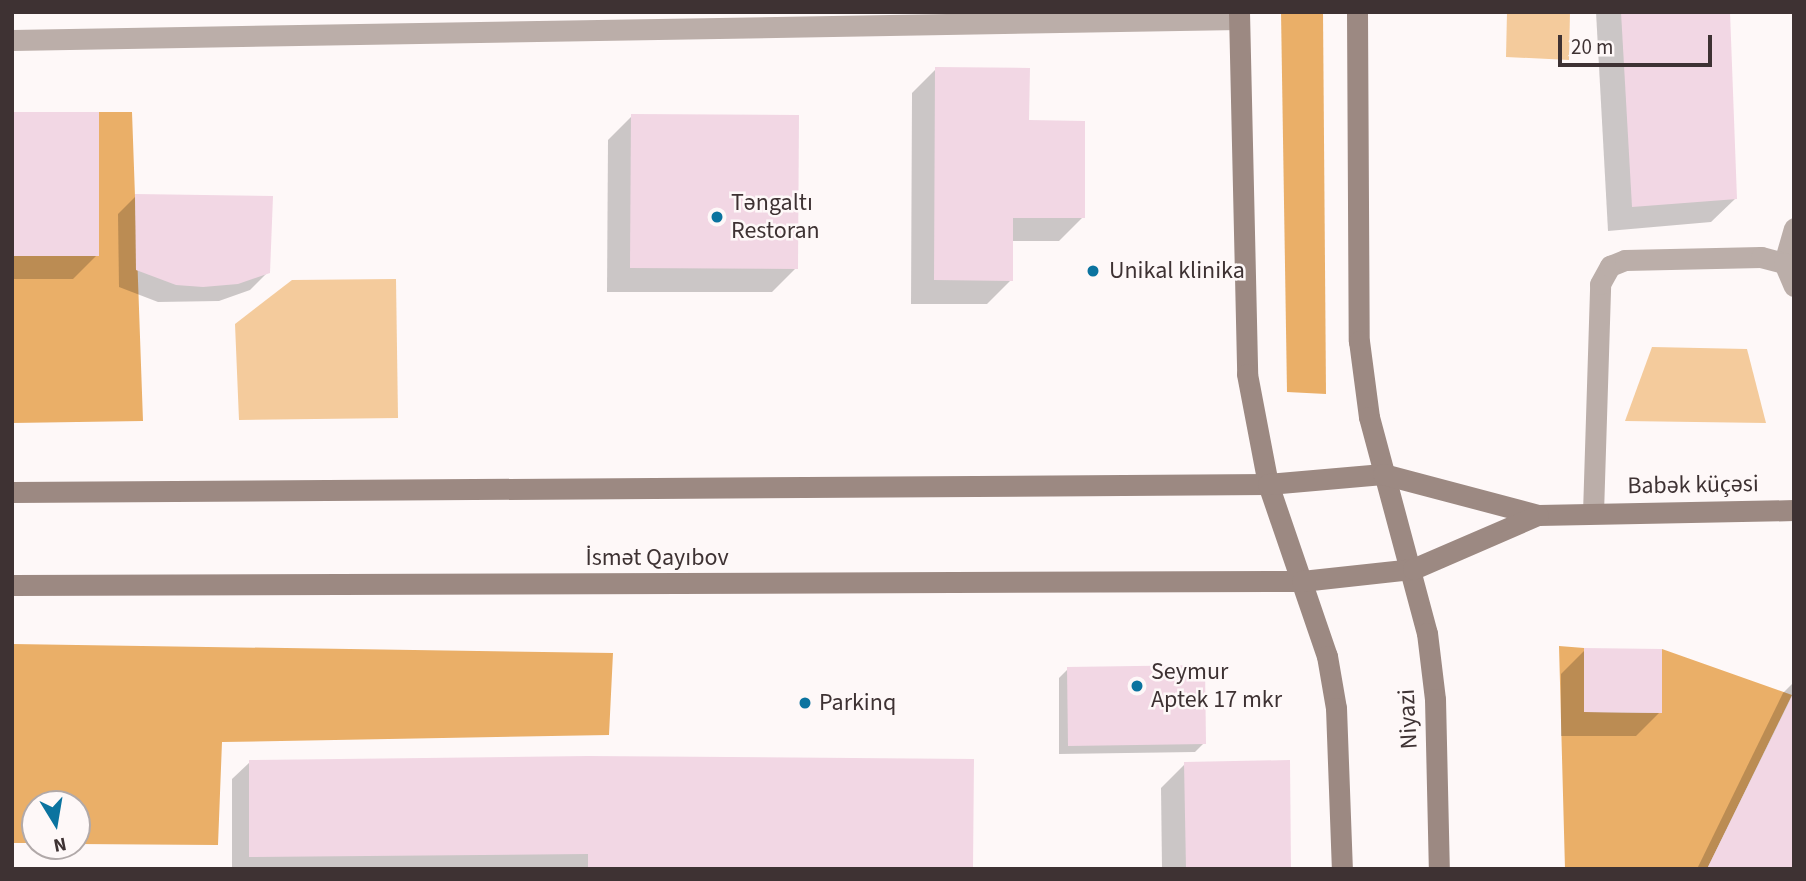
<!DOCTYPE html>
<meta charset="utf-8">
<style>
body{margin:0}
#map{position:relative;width:1806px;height:881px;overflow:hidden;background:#fef8f8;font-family:"Source Sans 3",sans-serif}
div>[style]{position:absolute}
.green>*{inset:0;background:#f4cb9c}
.forest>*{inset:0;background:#eaaf68}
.shadow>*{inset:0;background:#0003}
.building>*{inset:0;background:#f2d7e4}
.lane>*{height:21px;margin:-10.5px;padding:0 10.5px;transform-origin:10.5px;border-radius:10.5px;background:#bbaea9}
.secondary>*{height:21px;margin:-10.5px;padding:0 10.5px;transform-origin:10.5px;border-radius:10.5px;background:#9c8982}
.dots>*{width:19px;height:19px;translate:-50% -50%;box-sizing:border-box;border:4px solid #fef8f8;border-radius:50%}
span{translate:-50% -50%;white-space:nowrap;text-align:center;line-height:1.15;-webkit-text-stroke:5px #fef8f8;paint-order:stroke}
.poi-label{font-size:24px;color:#3e3233}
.left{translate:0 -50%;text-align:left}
.street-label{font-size:24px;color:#3e3233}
.frame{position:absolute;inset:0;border:14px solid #3e3233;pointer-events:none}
.north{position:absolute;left:21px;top:790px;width:70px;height:70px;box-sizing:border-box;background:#fef8f8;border:2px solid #b1a9a9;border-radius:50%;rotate:169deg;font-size:19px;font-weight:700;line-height:28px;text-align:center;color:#3e3233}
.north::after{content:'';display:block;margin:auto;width:24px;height:32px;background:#0b739f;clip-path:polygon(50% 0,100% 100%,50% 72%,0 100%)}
.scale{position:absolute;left:1558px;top:35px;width:154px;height:32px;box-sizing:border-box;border:4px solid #3e3233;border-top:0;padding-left:9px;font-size:21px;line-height:24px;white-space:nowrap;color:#3e3233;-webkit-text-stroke:5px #fef8f8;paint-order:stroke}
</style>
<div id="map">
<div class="green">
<i style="clip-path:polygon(1507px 12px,1570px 12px,1569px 60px,1506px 57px)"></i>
<i style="clip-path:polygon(396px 279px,398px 418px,239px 420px,235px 324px,292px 280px)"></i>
<i style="clip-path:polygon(1652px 347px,1747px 349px,1766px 423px,1625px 421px)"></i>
</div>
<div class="forest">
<i style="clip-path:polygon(1281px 12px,1323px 12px,1326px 394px,1287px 392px)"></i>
<i style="clip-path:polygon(99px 112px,132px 112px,143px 421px,12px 423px,12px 256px,99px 256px)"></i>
<i style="clip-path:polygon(12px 644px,613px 653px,609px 735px,222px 742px,218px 845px,77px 844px,77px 804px,35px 804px,35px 843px,12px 843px)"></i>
<i style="clip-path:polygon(1559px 646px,1584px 648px,1585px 712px,1662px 713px,1662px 649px,1792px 695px,1707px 869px,1565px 869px)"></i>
</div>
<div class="shadow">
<i style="clip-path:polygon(1596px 12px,1728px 12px,1736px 198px,1711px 222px,1608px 231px)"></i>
<i style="clip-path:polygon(936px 69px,1083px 217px,1059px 241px,1011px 241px,1011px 280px,987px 304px,911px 304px,912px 93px)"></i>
<i style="clip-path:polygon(12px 114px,97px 255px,73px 279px,12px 279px)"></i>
<i style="clip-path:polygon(632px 116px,796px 268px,772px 292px,607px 292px,608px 140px)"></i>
<i style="clip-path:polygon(136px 196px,268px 272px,250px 290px,219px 301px,158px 302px,119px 287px,118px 214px)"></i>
<i style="clip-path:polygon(1585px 650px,1660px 712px,1636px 736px,1561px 736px,1561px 674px)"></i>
<i style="clip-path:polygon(1068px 669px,1204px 743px,1195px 752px,1059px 754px,1059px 678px)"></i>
<i style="clip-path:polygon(1794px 682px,1794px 869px,1697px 869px,1783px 693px)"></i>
<i style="clip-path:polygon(250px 762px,971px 869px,232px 869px,232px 779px)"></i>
<i style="clip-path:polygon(1185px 764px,1290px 869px,1162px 869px,1161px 788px)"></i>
</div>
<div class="building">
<i style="clip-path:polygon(1621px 12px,1730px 12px,1737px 199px,1632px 207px)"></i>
<i style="clip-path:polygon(935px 67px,1030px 68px,1029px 120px,1085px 121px,1085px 218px,1013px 218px,1013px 281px,934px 280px)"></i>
<i style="clip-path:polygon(12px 112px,99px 112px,99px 256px,12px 256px)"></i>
<i style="clip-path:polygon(631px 114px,799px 115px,798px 269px,630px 268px)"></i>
<i style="clip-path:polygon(135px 194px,273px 196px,270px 273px,238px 284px,203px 287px,176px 285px,136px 270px)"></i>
<i style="clip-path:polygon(1584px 648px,1662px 649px,1662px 713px,1584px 712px)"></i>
<i style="clip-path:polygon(1205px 665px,1206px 744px,1068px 746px,1067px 667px)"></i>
<i style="clip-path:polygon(1794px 692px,1794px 869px,1707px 869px)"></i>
<i style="clip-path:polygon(588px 756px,974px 759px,973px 869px,588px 869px,588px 854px,249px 857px,249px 760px)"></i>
<i style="clip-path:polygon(1290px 760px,1291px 869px,1186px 869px,1184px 762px)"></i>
</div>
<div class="lane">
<i style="left:12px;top:40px;width:1227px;rotate:-0.98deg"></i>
<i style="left:1784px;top:263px;width:36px;rotate:-74deg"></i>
<i style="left:1593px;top:513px;width:229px;rotate:-88.2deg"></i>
<i style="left:1600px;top:284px;width:21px;rotate:-61deg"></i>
<i style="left:1610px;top:266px;width:16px;rotate:-22deg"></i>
<i style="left:1625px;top:260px;width:136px;rotate:-1.3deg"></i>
<i style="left:1761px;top:257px;width:24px;rotate:15deg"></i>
<i style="left:1784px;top:263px;width:25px;rotate:67deg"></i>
</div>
<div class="secondary">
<i style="left:1239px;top:12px;width:362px;rotate:88.7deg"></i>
<i style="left:1247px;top:374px;width:112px;rotate:79.2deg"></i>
<i style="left:1268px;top:484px;width:182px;rotate:71.1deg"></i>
<i style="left:1327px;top:656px;width:53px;rotate:80.2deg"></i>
<i style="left:1336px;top:708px;width:161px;rotate:87.9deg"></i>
<i style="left:1357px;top:12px;width:329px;rotate:89.7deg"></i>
<i style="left:1359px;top:341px;width:77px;rotate:82.5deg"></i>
<i style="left:1369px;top:417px;width:224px;rotate:75deg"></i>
<i style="left:1427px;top:633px;width:66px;rotate:83.1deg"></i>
<i style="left:1435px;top:699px;width:170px;rotate:88.7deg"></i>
<i style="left:12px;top:492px;width:1256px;rotate:-0.36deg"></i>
<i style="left:1268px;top:484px;width:115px;rotate:-5deg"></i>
<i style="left:1383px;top:474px;width:160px;rotate:14.8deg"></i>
<i style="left:1538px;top:515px;width:256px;rotate:-1.1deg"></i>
<i style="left:12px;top:585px;width:1290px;rotate:-0.18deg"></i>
<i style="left:1302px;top:581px;width:112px;rotate:-6.2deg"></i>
<i style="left:1413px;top:569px;width:136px;rotate:-23.4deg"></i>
</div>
<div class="dots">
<i style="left:717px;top:217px;background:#0b739f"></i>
<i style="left:1093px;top:271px;background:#0b739f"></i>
<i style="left:1137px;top:686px;background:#0b739f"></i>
<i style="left:805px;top:703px;background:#0b739f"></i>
</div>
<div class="poi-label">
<span class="left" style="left:731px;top:217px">Tәngaltı<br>Restoran</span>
<span class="left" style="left:1109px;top:271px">Unikal klinika</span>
<span class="left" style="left:1151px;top:686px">Seymur<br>Aptek 17 mkr</span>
<span class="left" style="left:819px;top:703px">Parkinq</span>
</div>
<div class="street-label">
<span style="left:1693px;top:485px;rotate:-1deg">Babək küçəsi</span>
<span style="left:657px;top:558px">İsmət Qayıbov</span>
<span style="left:1408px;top:719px;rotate:-93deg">Niyazi</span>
</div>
<div class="frame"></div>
<div class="north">N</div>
<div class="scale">20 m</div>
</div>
